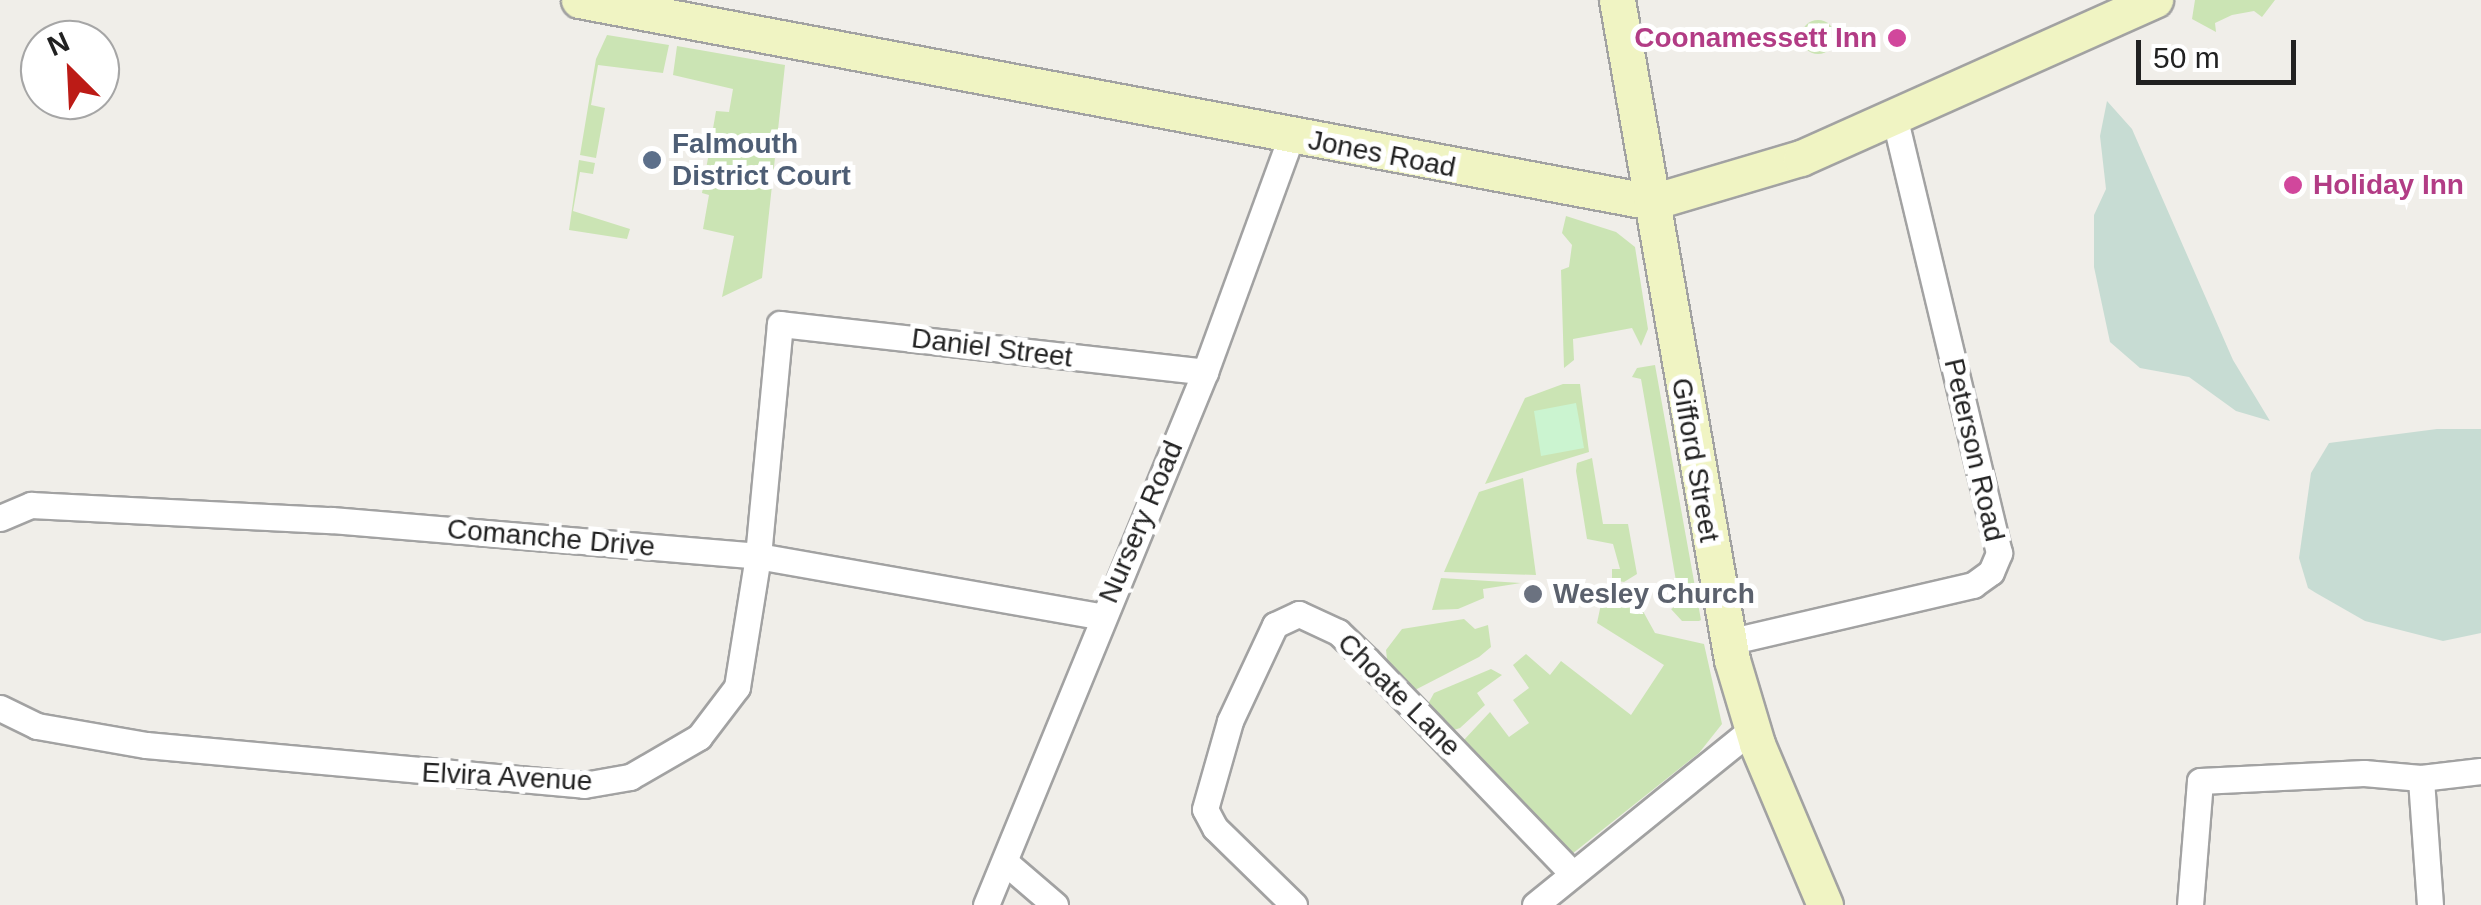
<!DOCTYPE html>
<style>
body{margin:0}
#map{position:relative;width:2481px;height:905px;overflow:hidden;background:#f0eee9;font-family:Helvetica,sans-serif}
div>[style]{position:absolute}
.grass>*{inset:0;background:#cbe4b4}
.round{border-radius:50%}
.wetland>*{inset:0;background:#c7dcd3}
.park>*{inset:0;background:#cbf4d0}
.roads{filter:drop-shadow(2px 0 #a2a2a2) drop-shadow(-2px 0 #a2a2a2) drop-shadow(0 2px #a2a2a2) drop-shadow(0 -2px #a2a2a2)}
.street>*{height:25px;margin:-12.5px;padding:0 12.5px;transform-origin:12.5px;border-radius:12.5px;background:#fff}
.secondary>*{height:35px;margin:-17.5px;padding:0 17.5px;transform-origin:17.5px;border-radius:17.5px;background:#f0f4c3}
.dots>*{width:28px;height:28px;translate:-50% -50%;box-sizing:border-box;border:5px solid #fff;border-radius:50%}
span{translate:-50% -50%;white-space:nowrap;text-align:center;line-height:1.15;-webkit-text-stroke:10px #fff;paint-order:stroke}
.hotel-label{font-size:28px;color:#b23c85;font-weight:700}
.right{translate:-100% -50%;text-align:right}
.left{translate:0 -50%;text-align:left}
.service-label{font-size:28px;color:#4e5e75;font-weight:700}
.street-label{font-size:28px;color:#212121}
.worship-label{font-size:28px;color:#5b616d;font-weight:700}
.north{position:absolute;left:20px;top:20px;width:100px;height:100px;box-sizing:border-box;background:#fff;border:2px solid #a6a6a6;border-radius:50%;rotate:336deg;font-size:28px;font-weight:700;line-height:40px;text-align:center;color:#212121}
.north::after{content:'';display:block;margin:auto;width:35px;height:45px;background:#bc1b16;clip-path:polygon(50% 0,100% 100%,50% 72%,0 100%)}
.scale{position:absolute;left:2136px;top:40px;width:160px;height:45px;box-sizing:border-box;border:5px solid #212121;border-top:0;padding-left:12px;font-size:30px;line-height:35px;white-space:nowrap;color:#212121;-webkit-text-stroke:8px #fff;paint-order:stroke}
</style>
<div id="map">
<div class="grass">
<i style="clip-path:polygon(2195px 0,2275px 0,2262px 17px,2254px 11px,2232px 15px,2215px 23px,2216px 32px,2192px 19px)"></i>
<i class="round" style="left:1801px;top:20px;width:34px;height:34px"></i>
<i style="clip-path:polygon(607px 35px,669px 45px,663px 73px,598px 65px,591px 105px,605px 108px,596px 158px,580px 155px,596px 59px)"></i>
<i style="clip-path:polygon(677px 46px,785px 65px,762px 278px,722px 297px,734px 236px,703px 229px,709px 195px,702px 193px,716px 111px,729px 112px,733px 89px,673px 75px)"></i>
<i style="clip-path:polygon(579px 160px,595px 163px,593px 174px,580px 172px,573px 211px,630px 229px,627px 239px,569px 230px)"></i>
<i style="clip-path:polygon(1566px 216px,1616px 232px,1635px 247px,1648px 329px,1641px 346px,1632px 328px,1573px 339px,1574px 360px,1564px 368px,1561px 270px,1569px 267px,1572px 245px,1562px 233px)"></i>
<i style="clip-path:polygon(1655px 365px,1701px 620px,1699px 621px,1682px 621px,1671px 609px,1680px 604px,1641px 379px,1632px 377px,1637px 368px)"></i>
<i style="clip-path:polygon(1563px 384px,1580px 384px,1589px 452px,1485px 484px,1525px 398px)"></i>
<i style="clip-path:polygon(1592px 458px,1603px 524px,1628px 524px,1637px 574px,1624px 582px,1612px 580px,1612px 569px,1620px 569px,1613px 544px,1587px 539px,1576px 471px,1577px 463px)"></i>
<i style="clip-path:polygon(1523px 478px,1536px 575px,1444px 572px,1479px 492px)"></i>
<i style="clip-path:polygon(1441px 578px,1521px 583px,1483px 589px,1484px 598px,1458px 609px,1432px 610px)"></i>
<i style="clip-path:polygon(1633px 593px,1655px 633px,1704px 644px,1722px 724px,1699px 753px,1572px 854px,1463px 741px,1490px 712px,1509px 737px,1529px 723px,1513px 700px,1529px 688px,1513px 665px,1526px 654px,1550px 675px,1561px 661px,1631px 715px,1664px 665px,1597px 623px,1601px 604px)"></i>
<i style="clip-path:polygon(1464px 619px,1475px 629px,1488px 625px,1491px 647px,1479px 657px,1415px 690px,1388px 669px,1386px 650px,1402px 629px)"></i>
<i style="clip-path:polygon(1491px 669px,1502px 675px,1477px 693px,1485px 705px,1460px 728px,1451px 731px,1427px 706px,1434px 693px)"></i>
</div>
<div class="wetland">
<i style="clip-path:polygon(2107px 101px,2132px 129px,2233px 360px,2270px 421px,2236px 411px,2189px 377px,2140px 368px,2110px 342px,2094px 267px,2094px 215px,2106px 189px,2100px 136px)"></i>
<i style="clip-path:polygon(2437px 429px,2481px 429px,2481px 633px,2443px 641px,2365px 621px,2316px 593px,2308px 588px,2299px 558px,2311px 473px,2329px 443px)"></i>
</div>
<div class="park">
<i style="clip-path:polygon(1576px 403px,1584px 448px,1541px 456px,1534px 411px)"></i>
</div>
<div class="roads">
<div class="street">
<i style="left:0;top:518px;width:34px;rotate:-23deg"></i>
<i style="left:31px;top:505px;width:301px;rotate:2.9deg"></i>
<i style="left:332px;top:520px;width:428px;rotate:4.8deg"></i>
<i style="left:758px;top:556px;width:347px;rotate:10deg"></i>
<i style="left:1728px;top:642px;width:252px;rotate:-13.1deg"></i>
<i style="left:1973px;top:585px;width:22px;rotate:-36deg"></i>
<i style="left:1991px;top:572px;width:21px;rotate:-67deg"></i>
<i style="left:1999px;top:553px;width:445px;rotate:-103.5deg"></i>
<i style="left:0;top:708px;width:41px;rotate:25.9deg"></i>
<i style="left:37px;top:726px;width:111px;rotate:9.9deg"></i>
<i style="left:146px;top:745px;width:440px;rotate:5.2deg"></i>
<i style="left:584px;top:785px;width:47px;rotate:-9.9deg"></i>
<i style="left:630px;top:777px;width:80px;rotate:-30.1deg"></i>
<i style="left:699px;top:737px;width:63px;rotate:-52.8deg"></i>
<i style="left:737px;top:687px;width:133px;rotate:-80.9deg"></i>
<i style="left:758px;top:556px;width:233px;rotate:-84.6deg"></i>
<i style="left:780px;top:324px;width:428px;rotate:6.4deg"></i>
<i style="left:1005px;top:862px;width:66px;rotate:40.7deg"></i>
<i style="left:986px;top:905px;width:576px;rotate:-67.66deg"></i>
<i style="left:1205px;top:372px;width:250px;rotate:-69.9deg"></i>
<i style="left:1294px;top:905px;width:110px;rotate:-135.7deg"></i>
<i style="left:1215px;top:828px;width:21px;rotate:-118deg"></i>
<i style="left:1205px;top:809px;width:91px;rotate:-74.1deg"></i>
<i style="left:1230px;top:721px;width:106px;rotate:-64.9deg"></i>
<i style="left:1275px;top:625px;width:26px;rotate:-25deg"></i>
<i style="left:1299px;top:614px;width:43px;rotate:24.8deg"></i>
<i style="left:1338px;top:632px;width:40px;rotate:44deg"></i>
<i style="left:1367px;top:660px;width:294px;rotate:46.1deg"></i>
<i style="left:1535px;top:905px;width:279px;rotate:-39deg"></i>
<i style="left:2190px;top:905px;width:124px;rotate:-85.4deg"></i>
<i style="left:2200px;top:781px;width:164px;rotate:-2.8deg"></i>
<i style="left:2364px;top:773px;width:57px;rotate:5deg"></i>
<i style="left:2430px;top:905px;width:127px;rotate:-94.1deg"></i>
<i style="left:2421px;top:778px;width:60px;rotate:-6.7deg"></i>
</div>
<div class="secondary">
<i style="left:579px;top:0;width:1092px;rotate:10.66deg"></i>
<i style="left:1652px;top:202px;width:155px;rotate:-16.5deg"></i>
<i style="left:1801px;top:158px;width:388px;rotate:-24.1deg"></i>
<i style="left:1617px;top:0;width:670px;rotate:80.12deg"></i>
<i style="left:1732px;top:660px;width:88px;rotate:73.4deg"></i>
<i style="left:1757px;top:744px;width:175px;rotate:67.1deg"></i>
</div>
</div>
<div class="dots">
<i style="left:1897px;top:38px;background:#d1479c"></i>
<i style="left:652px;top:160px;background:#5c6f8a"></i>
<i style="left:2293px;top:185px;background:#d1479c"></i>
<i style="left:1533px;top:594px;background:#6b7280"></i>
</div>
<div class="hotel-label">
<span class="right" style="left:1877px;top:38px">Coonamessett Inn</span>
<span class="left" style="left:2313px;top:185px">Holiday Inn</span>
</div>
<div class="service-label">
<span class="left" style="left:672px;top:160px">Falmouth<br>District Court</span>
</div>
<div class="street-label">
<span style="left:1382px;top:154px;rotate:11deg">Jones Road</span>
<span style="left:992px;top:348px;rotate:7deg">Daniel Street</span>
<span style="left:1974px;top:450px;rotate:77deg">Peterson Road</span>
<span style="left:1695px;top:460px;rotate:80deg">Gifford Street</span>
<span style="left:1141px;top:522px;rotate:-67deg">Nursery Road</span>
<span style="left:551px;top:538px;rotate:5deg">Comanche Drive</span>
<span style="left:1399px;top:695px;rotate:45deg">Choate Lane</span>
<span style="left:507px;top:777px;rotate:3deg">Elvira Avenue</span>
</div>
<div class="worship-label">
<span class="left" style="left:1553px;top:594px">Wesley Church</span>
</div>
<div class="north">N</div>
<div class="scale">50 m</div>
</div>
